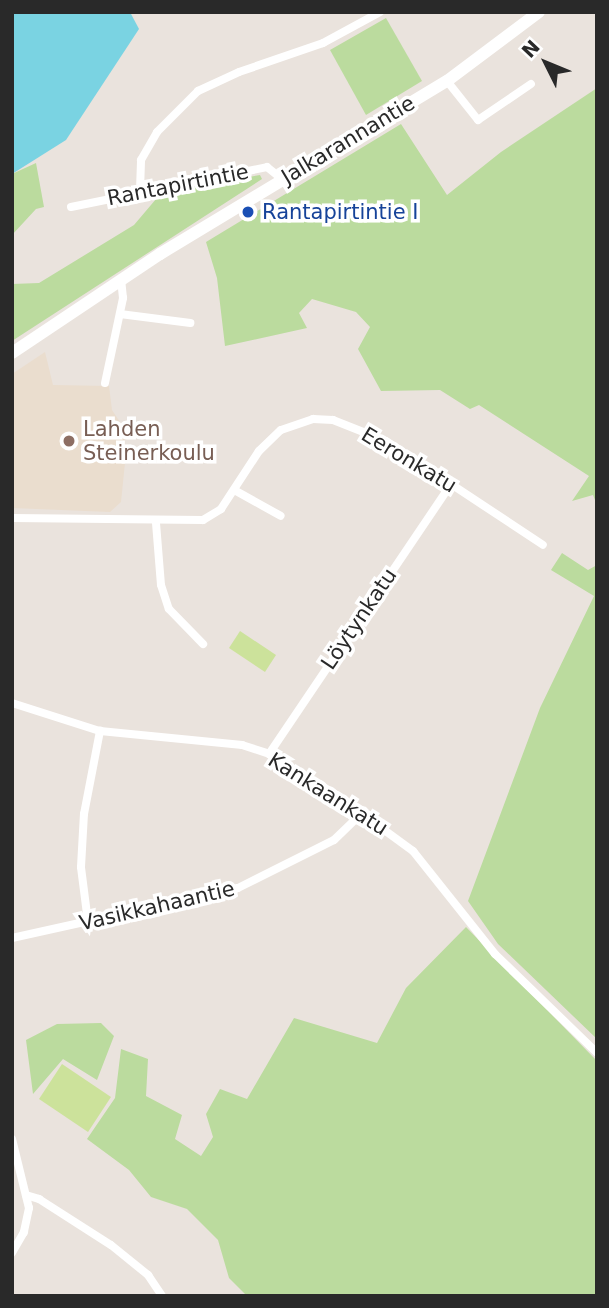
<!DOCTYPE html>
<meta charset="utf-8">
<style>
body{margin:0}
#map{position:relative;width:609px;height:1308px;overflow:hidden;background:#eae3dd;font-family:"DejaVu Sans",sans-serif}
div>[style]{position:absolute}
.education>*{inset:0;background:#eaddce}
.green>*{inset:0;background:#bbdb9e}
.pitch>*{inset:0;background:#cce29b}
.water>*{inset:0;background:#7ad3e2}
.minor>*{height:8px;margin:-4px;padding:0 4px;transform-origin:4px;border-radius:4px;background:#fff}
.secondary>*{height:12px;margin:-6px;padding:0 6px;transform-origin:6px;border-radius:6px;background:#fff}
.dots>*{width:19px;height:19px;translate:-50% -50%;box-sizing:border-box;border:4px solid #fff;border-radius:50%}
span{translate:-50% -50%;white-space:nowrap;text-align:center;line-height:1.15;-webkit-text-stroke:7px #fff;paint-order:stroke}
.street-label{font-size:21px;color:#292929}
.transit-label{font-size:21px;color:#164399}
.left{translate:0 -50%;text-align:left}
.education-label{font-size:21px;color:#785e54}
.frame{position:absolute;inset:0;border:14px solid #292929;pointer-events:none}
.north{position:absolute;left:511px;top:28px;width:70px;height:70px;-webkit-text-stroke:5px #fff;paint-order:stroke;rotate:313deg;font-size:19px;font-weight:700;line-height:28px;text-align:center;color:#292929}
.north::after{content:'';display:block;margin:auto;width:24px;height:32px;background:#292929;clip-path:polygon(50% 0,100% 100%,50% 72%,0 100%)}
</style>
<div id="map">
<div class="education">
<i style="clip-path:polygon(45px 352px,53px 385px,109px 386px,112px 410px,124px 428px,126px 453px,121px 502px,110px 512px,12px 508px,12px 374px)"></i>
</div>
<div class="green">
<i style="clip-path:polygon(386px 18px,422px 81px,366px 115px,330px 50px)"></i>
<i style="clip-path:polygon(597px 88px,597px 505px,593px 495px,572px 501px,589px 476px,479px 405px,470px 409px,440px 390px,381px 391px,358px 349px,370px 327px,356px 312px,312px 299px,299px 313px,307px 328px,225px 346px,217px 278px,206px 242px,401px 124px,447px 195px,501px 152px)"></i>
<i style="clip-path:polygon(36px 163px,44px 207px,36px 209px,12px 235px,12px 174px)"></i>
<i style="clip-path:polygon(260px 175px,262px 179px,12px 341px,12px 284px,39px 283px,134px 225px,162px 192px)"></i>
<i style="clip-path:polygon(562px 553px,588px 570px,597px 565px,597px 1039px,498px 944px,468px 901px,540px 708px,594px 596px,551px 570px)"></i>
<i style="clip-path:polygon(466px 927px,597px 1061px,597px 1296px,247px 1296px,229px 1278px,218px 1240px,187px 1209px,151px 1197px,129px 1170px,87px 1139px,115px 1098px,121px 1049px,148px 1059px,146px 1096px,182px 1115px,175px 1139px,201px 1156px,213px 1137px,206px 1114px,220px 1089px,247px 1099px,294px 1018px,377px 1043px,406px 988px)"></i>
<i style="clip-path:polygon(101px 1023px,114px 1036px,97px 1080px,63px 1059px,33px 1094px,26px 1040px,57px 1024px)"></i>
</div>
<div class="pitch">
<i style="clip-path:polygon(240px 631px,276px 655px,265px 672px,229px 648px)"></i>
<i style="clip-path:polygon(62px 1064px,111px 1097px,88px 1132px,39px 1099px)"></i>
</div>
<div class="water">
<i style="clip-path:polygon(12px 12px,130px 12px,139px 29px,66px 140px,12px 174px)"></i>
</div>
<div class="minor">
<i style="left:447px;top:81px;width:50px;rotate:51.5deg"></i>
<i style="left:478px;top:120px;width:64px;rotate:-34.2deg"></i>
<i style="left:140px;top:190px;width:30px;rotate:-88deg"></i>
<i style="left:141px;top:160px;width:32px;rotate:-60deg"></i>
<i style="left:157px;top:132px;width:58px;rotate:-45deg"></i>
<i style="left:198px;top:91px;width:45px;rotate:-24.9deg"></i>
<i style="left:239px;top:72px;width:89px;rotate:-19deg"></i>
<i style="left:323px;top:43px;width:65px;rotate:-28.5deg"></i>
<i style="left:71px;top:207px;width:200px;rotate:-11.5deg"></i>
<i style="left:267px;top:167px;width:19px;rotate:39deg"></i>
<i style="left:120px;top:314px;width:71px;rotate:7.3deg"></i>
<i style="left:105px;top:383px;width:87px;rotate:-78deg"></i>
<i style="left:123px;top:298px;width:18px;rotate:-96deg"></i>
<i style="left:236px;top:491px;width:51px;rotate:29.1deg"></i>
<i style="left:12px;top:518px;width:191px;rotate:0.6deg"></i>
<i style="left:203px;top:520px;width:21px;rotate:-31deg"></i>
<i style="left:221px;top:509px;width:69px;rotate:-56.8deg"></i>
<i style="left:259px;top:451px;width:30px;rotate:-44deg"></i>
<i style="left:281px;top:430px;width:34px;rotate:-19deg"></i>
<i style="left:313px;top:419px;width:20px;rotate:3deg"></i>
<i style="left:333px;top:420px;width:57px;rotate:21.6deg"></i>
<i style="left:386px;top:441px;width:188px;rotate:33.5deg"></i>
<i style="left:156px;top:523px;width:62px;rotate:85.4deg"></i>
<i style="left:161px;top:585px;width:25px;rotate:72deg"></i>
<i style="left:169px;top:609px;width:49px;rotate:45.8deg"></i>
<i style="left:12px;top:703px;width:92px;rotate:17.7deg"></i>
<i style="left:100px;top:731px;width:143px;rotate:5.6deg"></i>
<i style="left:242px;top:745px;width:28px;rotate:18deg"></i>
<i style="left:269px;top:754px;width:77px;rotate:31.2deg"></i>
<i style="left:335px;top:794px;width:97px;rotate:36.2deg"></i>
<i style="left:413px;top:851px;width:132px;rotate:51.5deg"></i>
<i style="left:495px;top:954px;width:142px;rotate:44.1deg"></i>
<i style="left:269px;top:754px;width:326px;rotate:-56deg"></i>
<i style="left:88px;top:922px;width:55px;rotate:-97.3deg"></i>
<i style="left:81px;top:867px;width:53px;rotate:-86.8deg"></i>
<i style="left:84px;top:814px;width:85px;rotate:-79.1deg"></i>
<i style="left:12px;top:938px;width:231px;rotate:-12.5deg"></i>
<i style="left:238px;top:888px;width:107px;rotate:-26.6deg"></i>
<i style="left:334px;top:840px;width:42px;rotate:-44deg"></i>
<i style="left:12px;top:1139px;width:71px;rotate:76.2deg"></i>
<i style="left:29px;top:1208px;width:25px;rotate:102deg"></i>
<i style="left:24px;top:1232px;width:24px;rotate:120deg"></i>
<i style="left:26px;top:1195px;width:14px;rotate:17deg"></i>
<i style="left:39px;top:1199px;width:85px;rotate:32.6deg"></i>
<i style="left:111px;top:1245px;width:48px;rotate:39deg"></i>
<i style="left:148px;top:1275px;width:25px;rotate:56deg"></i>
</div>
<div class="secondary">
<i style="left:12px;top:353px;width:178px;rotate:-33.8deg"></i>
<i style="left:160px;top:254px;width:335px;rotate:-31.1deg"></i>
<i style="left:447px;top:81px;width:115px;rotate:-36.9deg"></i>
</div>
<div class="dots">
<i style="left:248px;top:212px;background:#1a4fb4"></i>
<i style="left:69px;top:441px;background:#8d6e63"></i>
</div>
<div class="street-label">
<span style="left:348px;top:140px;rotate:-31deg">Jalkarannantie</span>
<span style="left:178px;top:185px;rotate:-11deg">Rantapirtintie</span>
<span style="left:409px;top:460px;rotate:31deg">Eeronkatu</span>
<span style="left:359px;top:619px;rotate:-56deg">Löytynkatu</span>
<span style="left:328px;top:794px;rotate:32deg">Kankaankatu</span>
<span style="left:157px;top:906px;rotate:-13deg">Vasikkahaantie</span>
</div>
<div class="transit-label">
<span class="left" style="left:262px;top:212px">Rantapirtintie I</span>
</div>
<div class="education-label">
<span class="left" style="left:83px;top:441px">Lahden<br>Steinerkoulu</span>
</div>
<div class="frame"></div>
<div class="north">N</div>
</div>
